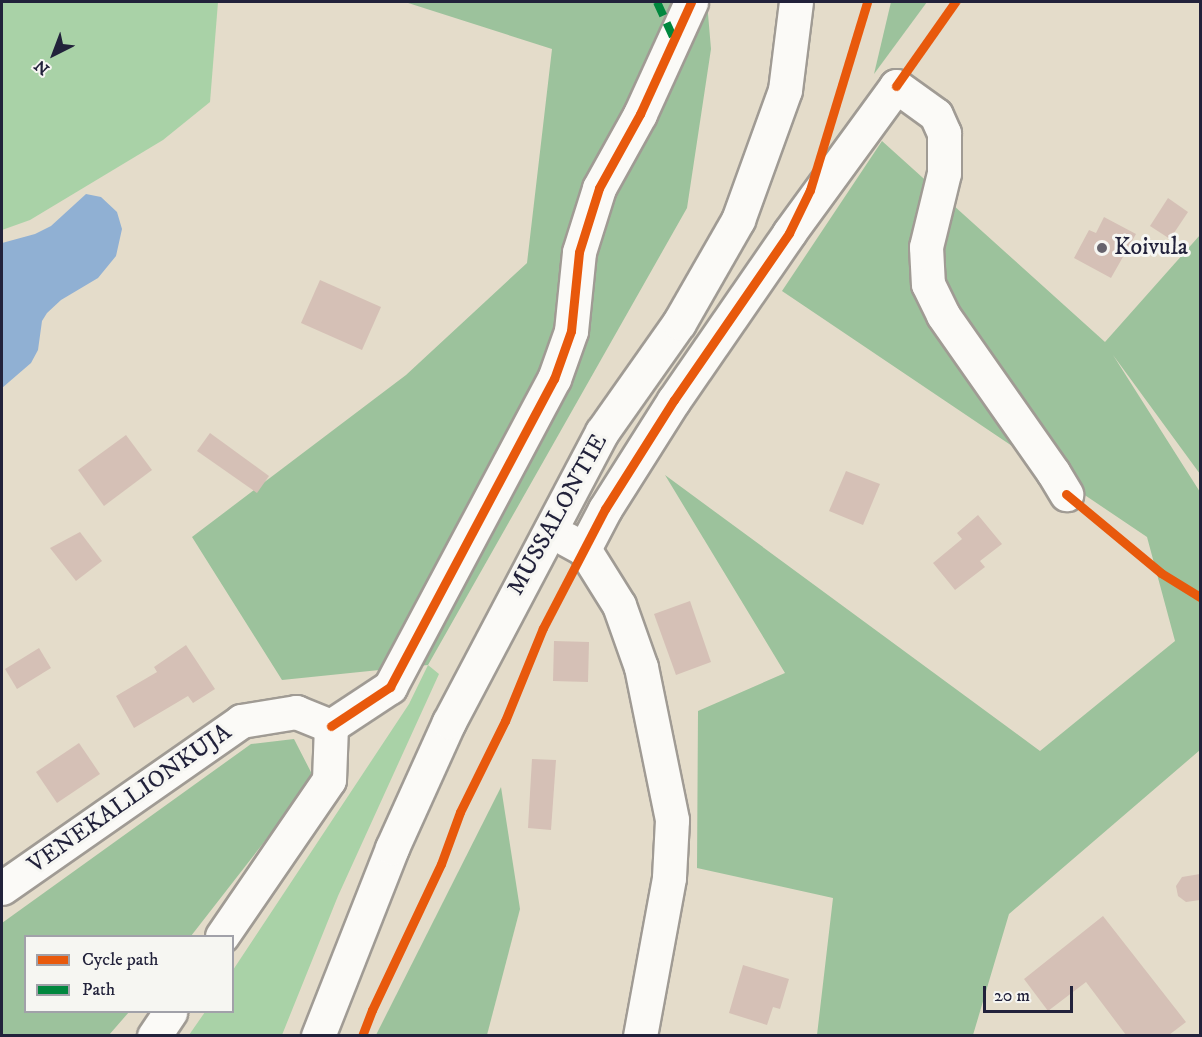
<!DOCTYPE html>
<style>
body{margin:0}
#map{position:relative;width:1202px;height:1037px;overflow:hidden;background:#e4dcca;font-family:"IM FELL DW Pica",serif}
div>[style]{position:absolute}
.green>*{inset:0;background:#a9d2a7}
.forest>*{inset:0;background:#9cc29c}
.water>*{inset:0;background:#90b0d3}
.building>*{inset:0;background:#d5c0b6}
.roads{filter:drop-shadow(2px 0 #a09b94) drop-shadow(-2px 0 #a09b94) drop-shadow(0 2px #a09b94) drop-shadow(0 -2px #a09b94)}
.minor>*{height:33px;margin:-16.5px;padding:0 16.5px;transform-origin:16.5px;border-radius:16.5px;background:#fbfaf7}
.major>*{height:33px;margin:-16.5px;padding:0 16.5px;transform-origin:16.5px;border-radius:16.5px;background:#fbfaf7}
.quiet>*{height:8px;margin-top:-4px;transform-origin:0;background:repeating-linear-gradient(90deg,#00873e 0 15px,transparent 0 23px)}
.cycleway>*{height:9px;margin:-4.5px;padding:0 4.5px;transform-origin:4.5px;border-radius:4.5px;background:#e8590c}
.dots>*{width:16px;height:16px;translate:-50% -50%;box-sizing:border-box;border:3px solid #f6f6f2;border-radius:50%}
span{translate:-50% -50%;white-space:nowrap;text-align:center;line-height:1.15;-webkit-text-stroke:6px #f6f6f2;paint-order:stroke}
.poi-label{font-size:24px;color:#22223b}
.left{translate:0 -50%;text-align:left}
.street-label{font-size:24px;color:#22223b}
.frame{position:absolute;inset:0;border:3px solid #22223b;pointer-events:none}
.legend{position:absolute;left:24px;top:935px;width:210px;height:78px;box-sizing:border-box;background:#f6f6f2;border:2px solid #a1a1a9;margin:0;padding:8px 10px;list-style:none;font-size:18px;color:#22223b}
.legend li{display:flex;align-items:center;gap:12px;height:30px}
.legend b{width:30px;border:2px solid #a1a1a9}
.north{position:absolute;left:24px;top:24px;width:60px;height:60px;-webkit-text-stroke:4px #f6f6f2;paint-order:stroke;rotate:222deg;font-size:16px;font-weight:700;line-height:24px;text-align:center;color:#22223b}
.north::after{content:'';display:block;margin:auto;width:21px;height:27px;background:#22223b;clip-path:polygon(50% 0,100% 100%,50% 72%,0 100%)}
.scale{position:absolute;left:983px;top:986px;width:90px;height:27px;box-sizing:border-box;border:3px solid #22223b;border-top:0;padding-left:8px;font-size:18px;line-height:21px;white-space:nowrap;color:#22223b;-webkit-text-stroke:4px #f6f6f2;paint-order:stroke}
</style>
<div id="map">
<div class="green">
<i style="clip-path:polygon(2px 2px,218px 2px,210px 102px,163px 140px,30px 220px,2px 230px)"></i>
<i style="clip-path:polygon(428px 665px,439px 674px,338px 896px,282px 1035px,189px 1035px,205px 1012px,232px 1012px,233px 970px,409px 704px)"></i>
</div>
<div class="forest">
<i style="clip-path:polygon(405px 2px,707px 2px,711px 49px,687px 208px,428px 665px,282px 680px,192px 537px,406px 375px,527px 263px,552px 49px)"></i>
<i style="clip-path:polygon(891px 2px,927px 2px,874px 74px)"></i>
<i style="clip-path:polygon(882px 141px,1105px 342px,1200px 235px,1200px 474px,1113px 355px,1200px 492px,1200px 750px,1009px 914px,973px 1035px,817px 1035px,833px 898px,697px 868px,698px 711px,785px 673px,665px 475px,1040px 751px,1175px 641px,1147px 537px,782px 291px)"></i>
<i style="clip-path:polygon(294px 739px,314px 778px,191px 936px,26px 936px,26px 1012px,129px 1012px,109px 1035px,2px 1035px,2px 923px,251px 744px)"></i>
<i style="clip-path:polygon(501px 787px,520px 909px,487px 1035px,376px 1035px)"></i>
</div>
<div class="water">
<i style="clip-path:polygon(86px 194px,101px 197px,117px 212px,122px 229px,116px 256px,98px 278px,61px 300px,47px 313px,42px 321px,38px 350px,31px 363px,2px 388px,2px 243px,35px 234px,51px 226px)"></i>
</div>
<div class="building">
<i style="clip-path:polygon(1168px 198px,1188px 212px,1170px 239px,1150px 226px)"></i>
<i style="clip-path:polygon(1104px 217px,1136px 234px,1111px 278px,1074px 258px,1089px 230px,1096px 233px)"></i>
<i style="clip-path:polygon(320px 280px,381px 307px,362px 350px,301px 323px)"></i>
<i style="clip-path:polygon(210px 433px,269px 476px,257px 493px,197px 451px)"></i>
<i style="clip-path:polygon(126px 435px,152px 470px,104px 506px,78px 470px)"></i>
<i style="clip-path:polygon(846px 471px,880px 484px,863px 525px,829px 511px)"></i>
<i style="clip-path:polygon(978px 515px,1002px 544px,980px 561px,985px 567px,955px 590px,933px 563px,962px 539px,957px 533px)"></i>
<i style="clip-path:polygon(80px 532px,102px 561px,76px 581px,50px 548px)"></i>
<i style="clip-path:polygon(690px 601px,711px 662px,676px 675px,654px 614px)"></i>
<i style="clip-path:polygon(554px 641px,589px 642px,588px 682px,553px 681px)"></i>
<i style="clip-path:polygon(186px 645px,215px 689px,193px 703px,188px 696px,134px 728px,116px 696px,157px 672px,154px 667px)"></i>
<i style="clip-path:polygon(39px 648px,51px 668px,17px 689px,5px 669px)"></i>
<i style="clip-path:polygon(79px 743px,100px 774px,57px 803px,36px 772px)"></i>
<i style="clip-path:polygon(532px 759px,556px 760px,551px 830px,528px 828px)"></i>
<i style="clip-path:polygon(1200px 874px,1200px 900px,1186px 902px,1178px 896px,1176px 886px,1182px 877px)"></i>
<i style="clip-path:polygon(1103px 916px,1186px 1022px,1169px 1035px,1126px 1035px,1086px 982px,1048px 1011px,1024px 979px)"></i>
<i style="clip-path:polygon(743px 965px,789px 979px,780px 1009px,773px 1007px,767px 1025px,729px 1013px)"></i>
</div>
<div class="roads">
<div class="minor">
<i style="left:566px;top:539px;width:21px;rotate:29deg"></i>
<i style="left:584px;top:549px;width:66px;rotate:58deg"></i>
<i style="left:619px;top:605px;width:66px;rotate:70.5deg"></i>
<i style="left:641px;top:667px;width:156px;rotate:78.5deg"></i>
<i style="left:672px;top:820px;width:58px;rotate:93deg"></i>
<i style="left:669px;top:878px;width:161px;rotate:100.4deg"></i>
<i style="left:584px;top:549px;width:45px;rotate:-62.3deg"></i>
<i style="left:605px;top:509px;width:129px;rotate:-57.7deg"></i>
<i style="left:674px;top:400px;width:203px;rotate:-55.4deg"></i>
<i style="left:789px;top:233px;width:182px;rotate:-53.9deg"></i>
<i style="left:896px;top:86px;width:49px;rotate:35.9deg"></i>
<i style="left:936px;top:115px;width:20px;rotate:66deg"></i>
<i style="left:944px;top:133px;width:40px;rotate:90deg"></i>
<i style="left:944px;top:173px;width:76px;rotate:103.7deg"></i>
<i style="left:926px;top:247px;width:37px;rotate:87deg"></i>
<i style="left:928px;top:284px;width:34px;rotate:64deg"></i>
<i style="left:943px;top:315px;width:192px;rotate:55deg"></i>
<i style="left:1053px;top:472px;width:26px;rotate:59deg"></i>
<i style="left:331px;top:726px;width:71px;rotate:-33.5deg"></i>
<i style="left:390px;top:687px;width:349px;rotate:-62deg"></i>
<i style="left:554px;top:379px;width:51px;rotate:-70.5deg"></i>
<i style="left:571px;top:331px;width:79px;rotate:-84.2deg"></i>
<i style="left:579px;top:252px;width:67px;rotate:-72.6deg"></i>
<i style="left:599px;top:188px;width:85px;rotate:-61deg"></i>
<i style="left:640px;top:114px;width:123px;rotate:-65.5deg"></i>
<i style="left:2px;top:888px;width:292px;rotate:-34.9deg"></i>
<i style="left:241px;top:721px;width:56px;rotate:-9.3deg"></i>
<i style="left:296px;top:712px;width:38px;rotate:22deg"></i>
<i style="left:222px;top:936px;width:189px;rotate:-55.6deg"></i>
<i style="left:329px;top:780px;width:54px;rotate:-87.9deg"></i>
<i style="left:154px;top:1036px;width:29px;rotate:-56deg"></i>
</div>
<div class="major">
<i style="left:318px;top:1036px;width:202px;rotate:-68.5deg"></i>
<i style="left:392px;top:848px;width:138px;rotate:-65.7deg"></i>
<i style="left:449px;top:722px;width:328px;rotate:-62.2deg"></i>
<i style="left:602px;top:432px;width:133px;rotate:-54.8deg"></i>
<i style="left:679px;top:323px;width:119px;rotate:-60.2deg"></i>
<i style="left:738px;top:220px;width:138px;rotate:-70.1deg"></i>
<i style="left:785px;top:90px;width:89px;rotate:-82.9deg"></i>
</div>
</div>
<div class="quiet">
<i style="left:657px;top:2px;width:41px;rotate:65.3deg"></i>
</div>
<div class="cycleway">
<i style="left:896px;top:86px;width:103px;rotate:-54.9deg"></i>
<i style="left:1066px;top:494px;width:124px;rotate:39.7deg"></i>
<i style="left:1161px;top:573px;width:46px;rotate:31.6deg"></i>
<i style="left:331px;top:726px;width:71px;rotate:-33.5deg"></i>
<i style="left:390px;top:687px;width:349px;rotate:-62deg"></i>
<i style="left:554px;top:379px;width:51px;rotate:-70.5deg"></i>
<i style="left:571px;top:331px;width:79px;rotate:-84.2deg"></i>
<i style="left:579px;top:252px;width:67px;rotate:-72.6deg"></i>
<i style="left:599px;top:188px;width:85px;rotate:-61deg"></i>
<i style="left:640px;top:114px;width:123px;rotate:-65.5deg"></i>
<i style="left:362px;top:1036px;width:28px;rotate:-69deg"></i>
<i style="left:372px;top:1010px;width:161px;rotate:-64.7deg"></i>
<i style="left:441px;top:864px;width:55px;rotate:-69.9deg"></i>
<i style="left:460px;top:812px;width:102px;rotate:-63.7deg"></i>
<i style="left:505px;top:721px;width:100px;rotate:-67.8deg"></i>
<i style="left:543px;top:628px;width:134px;rotate:-62.5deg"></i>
<i style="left:605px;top:509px;width:129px;rotate:-57.7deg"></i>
<i style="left:674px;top:400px;width:203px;rotate:-55.4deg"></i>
<i style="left:789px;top:233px;width:48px;rotate:-64deg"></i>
<i style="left:810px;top:190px;width:196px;rotate:-73.1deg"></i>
</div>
<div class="dots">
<i style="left:1102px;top:248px;background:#66636d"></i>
</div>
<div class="poi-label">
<span class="left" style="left:1114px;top:248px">Koivula</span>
</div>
<div class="street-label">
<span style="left:558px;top:515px;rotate:-61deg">MUSSALONTIE</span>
<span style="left:130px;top:799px;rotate:-35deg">VENEKALLIONKUJA</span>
</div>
<div class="frame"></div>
<ul class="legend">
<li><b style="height:8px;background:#e8590c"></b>Cycle path</li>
<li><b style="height:8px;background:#00873e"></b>Path</li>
</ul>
<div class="north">N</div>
<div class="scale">20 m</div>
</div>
